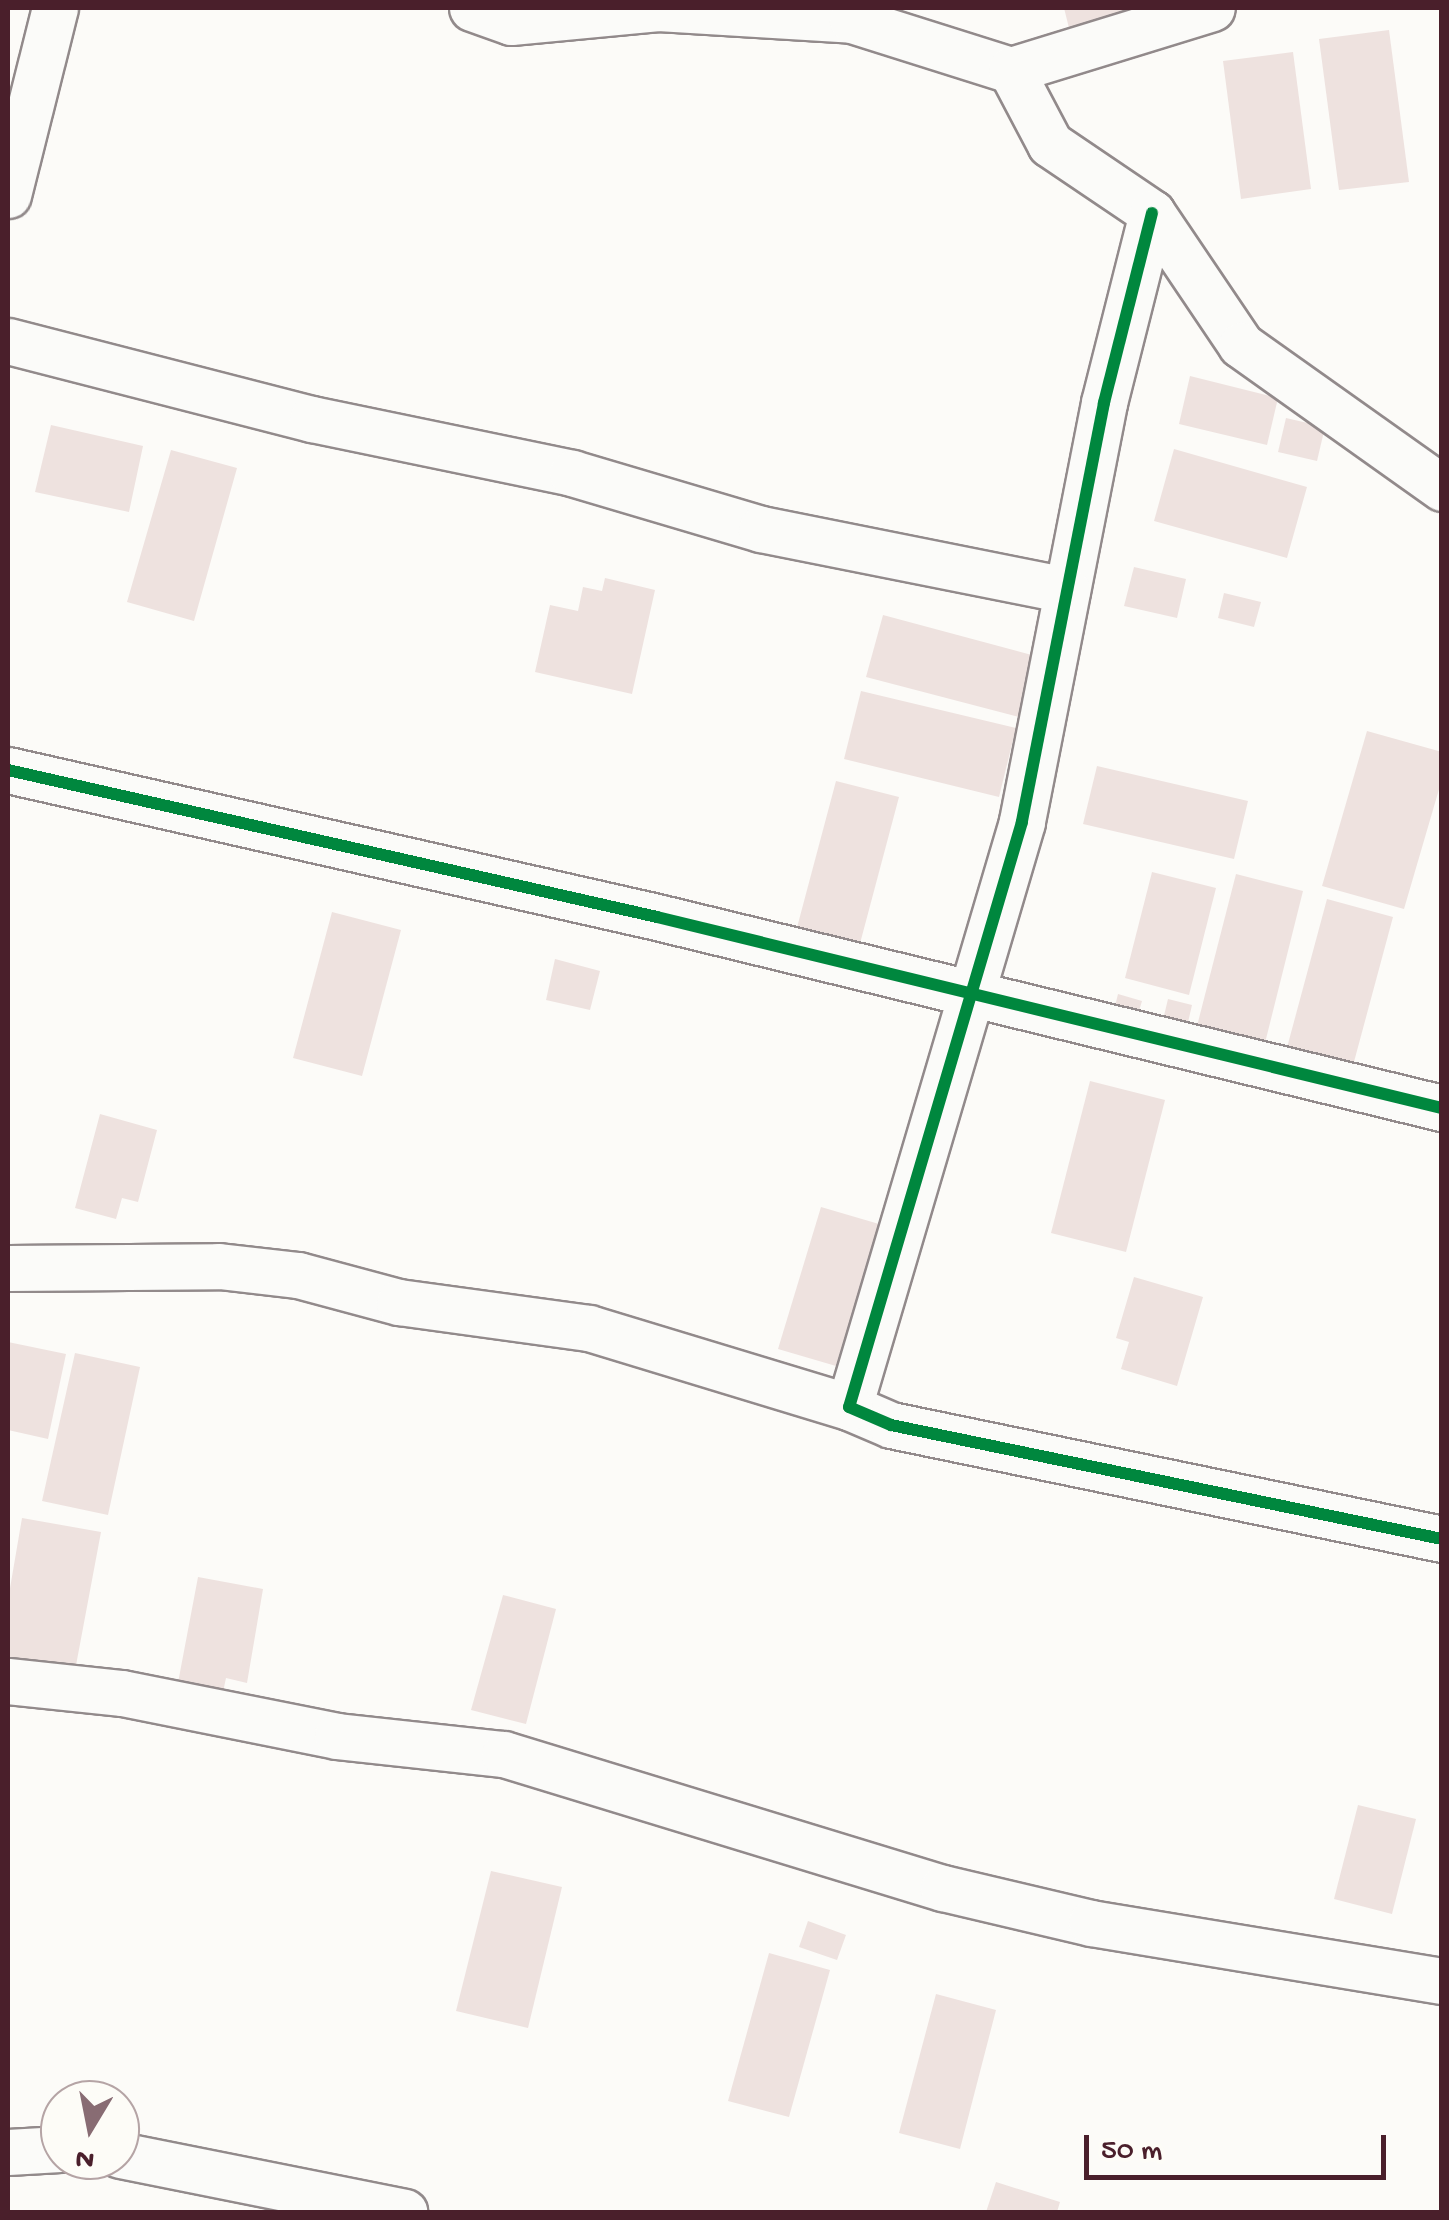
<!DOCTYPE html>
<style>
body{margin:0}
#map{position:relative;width:1449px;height:2220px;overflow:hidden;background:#fcfbf8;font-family:"Gochi Hand",sans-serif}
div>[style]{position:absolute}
.building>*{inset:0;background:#eee2df}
.roads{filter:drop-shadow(2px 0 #928a8b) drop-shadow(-2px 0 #928a8b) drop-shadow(0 2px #928a8b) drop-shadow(0 -2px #928a8b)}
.street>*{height:45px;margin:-22.5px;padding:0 22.5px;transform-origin:22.5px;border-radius:22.5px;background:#fbfbf9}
.cycleway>*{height:12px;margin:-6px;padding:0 6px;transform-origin:6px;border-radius:6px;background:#00873e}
span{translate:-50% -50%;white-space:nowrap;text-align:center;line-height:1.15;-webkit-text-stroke:10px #fdfcf7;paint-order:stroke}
.frame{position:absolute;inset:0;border:10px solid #4a1f2b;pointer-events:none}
.north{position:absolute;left:40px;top:2080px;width:100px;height:100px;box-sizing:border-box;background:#fdfcf7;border:2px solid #b5a4a5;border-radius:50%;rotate:190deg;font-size:28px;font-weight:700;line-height:40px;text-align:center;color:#4a1f2b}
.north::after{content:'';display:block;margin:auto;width:35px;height:45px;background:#886c73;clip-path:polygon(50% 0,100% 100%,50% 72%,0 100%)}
.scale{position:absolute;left:1084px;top:2135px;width:302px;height:45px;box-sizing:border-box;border:5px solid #4a1f2b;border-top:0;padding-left:12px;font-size:30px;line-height:35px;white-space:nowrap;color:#4a1f2b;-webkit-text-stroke:8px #fdfcf7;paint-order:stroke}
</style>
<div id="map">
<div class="building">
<i style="clip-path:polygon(1064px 8px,1127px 8px,1128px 16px,1069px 28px)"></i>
<i style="clip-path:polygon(1389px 30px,1409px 182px,1339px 190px,1319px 39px)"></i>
<i style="clip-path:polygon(1293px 52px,1311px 189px,1241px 199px,1223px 61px)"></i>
<i style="clip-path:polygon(1190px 376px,1278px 398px,1267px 445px,1179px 424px)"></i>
<i style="clip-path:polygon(1286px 418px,1325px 427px,1317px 461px,1278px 452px)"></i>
<i style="clip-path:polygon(51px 425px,143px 446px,129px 512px,35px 492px)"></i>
<i style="clip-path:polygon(1174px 449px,1307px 487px,1287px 558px,1154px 521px)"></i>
<i style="clip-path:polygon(171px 450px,237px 468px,194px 621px,127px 602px)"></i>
<i style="clip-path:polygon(1134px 567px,1186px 579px,1177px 618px,1124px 606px)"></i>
<i style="clip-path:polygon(605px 578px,655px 590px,632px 694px,535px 672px,550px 605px,578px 611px,583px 587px,602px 591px)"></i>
<i style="clip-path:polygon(1224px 593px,1261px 602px,1254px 627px,1218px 618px)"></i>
<i style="clip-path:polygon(883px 615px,1043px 658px,1027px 719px,866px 677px)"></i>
<i style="clip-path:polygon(861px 691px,1016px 728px,999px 797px,844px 759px)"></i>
<i style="clip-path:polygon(1367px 731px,1442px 752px,1442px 779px,1404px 909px,1322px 886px)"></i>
<i style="clip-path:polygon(1097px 766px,1248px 801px,1234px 859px,1083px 824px)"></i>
<i style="clip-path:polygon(836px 781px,899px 797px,858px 951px,795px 935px)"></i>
<i style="clip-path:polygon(1152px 872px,1216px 888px,1189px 995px,1125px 978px)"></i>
<i style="clip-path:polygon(1236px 874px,1303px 891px,1265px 1043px,1197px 1026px)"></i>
<i style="clip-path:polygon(1327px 899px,1393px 917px,1351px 1073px,1285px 1055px)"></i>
<i style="clip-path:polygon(332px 912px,401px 930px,362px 1076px,293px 1058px)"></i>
<i style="clip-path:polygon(555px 959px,600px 971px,590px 1010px,546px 1000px)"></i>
<i style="clip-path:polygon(1118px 994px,1142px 1001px,1136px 1021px,1113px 1014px)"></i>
<i style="clip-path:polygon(1168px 999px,1192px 1005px,1186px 1031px,1162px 1024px)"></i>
<i style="clip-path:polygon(1090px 1081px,1165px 1100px,1126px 1252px,1051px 1233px)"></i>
<i style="clip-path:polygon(100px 1114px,157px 1130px,138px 1202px,122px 1198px,116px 1219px,75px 1208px)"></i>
<i style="clip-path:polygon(821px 1207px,879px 1224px,836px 1366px,778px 1349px)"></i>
<i style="clip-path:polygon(1134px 1277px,1203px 1297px,1177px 1386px,1121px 1369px,1129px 1342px,1116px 1338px)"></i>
<i style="clip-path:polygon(8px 1342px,66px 1354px,48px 1439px,8px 1430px)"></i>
<i style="clip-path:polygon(75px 1353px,140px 1367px,108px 1515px,42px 1501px)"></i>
<i style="clip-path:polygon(22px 1518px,101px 1532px,74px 1676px,8px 1664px,8px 1600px)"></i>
<i style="clip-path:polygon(198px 1577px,263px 1589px,247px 1683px,226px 1678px,222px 1697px,177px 1688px)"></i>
<i style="clip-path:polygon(503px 1595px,556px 1609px,526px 1724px,471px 1710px)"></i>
<i style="clip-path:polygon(1358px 1805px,1416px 1819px,1392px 1914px,1334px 1899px)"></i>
<i style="clip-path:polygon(491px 1871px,562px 1887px,528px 2028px,456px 2011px)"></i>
<i style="clip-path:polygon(808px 1921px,846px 1935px,837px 1960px,799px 1947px)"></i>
<i style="clip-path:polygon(769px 1953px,830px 1970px,789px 2117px,728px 2101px)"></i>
<i style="clip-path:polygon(936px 1994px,996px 2010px,960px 2149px,899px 2133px)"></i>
<i style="clip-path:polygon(996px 2182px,1060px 2202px,1057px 2212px,986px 2212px)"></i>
</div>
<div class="roads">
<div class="street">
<i style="left:472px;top:8px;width:41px;rotate:19.7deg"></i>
<i style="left:511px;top:22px;width:148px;rotate:-5.4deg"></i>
<i style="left:658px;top:8px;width:194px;rotate:3.5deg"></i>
<i style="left:852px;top:20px;width:167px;rotate:17.5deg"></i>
<i style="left:1011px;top:70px;width:84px;rotate:62.2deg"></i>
<i style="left:1050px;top:144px;width:123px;rotate:34.1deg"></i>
<i style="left:1152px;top:213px;width:159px;rotate:56deg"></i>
<i style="left:1241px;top:345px;width:247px;rotate:35.4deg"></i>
<i style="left:1011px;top:70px;width:210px;rotate:-17.1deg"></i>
<i style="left:8px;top:195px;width:193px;rotate:-75.9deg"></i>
<i style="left:1152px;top:213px;width:196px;rotate:104.2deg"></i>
<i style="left:1104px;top:403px;width:427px;rotate:101.1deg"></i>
<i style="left:1022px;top:822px;width:610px;rotate:106.47deg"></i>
<i style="left:849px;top:1407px;width:46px;rotate:23.2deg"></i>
<i style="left:891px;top:1425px;width:563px;rotate:11.69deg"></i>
<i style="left:8px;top:341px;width:314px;rotate:14.4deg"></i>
<i style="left:312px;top:419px;width:266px;rotate:11.7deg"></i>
<i style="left:572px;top:473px;width:197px;rotate:16.5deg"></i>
<i style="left:761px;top:529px;width:312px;rotate:11.3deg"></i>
<i style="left:8px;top:770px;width:665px;rotate:12.76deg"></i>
<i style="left:657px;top:917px;width:808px;rotate:13.68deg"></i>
<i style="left:8px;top:1268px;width:211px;rotate:-0.5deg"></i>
<i style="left:219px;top:1266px;width:80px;rotate:6.5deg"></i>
<i style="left:298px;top:1275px;width:105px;rotate:15deg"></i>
<i style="left:399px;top:1302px;width:192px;rotate:7.8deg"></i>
<i style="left:589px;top:1328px;width:272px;rotate:16.9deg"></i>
<i style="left:8px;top:1681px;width:115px;rotate:6deg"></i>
<i style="left:122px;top:1693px;width:219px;rotate:11.3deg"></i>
<i style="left:337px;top:1736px;width:168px;rotate:6.2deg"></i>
<i style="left:504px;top:1754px;width:459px;rotate:17deg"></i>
<i style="left:943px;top:1888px;width:152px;rotate:13.3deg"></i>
<i style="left:1091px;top:1923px;width:356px;rotate:9.4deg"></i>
<i style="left:8px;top:2152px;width:52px;rotate:-3.3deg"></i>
<i style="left:120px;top:2155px;width:290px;rotate:11.3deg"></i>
</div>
</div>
<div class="cycleway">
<i style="left:1152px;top:213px;width:196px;rotate:104.2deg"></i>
<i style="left:1104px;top:403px;width:427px;rotate:101.1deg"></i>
<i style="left:1022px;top:822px;width:610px;rotate:106.47deg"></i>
<i style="left:849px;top:1407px;width:46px;rotate:23.2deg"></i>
<i style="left:891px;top:1425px;width:563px;rotate:11.69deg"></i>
<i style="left:8px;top:770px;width:665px;rotate:12.76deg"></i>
<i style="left:657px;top:917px;width:808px;rotate:13.68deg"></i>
</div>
<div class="frame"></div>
<div class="north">N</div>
<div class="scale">50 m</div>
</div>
